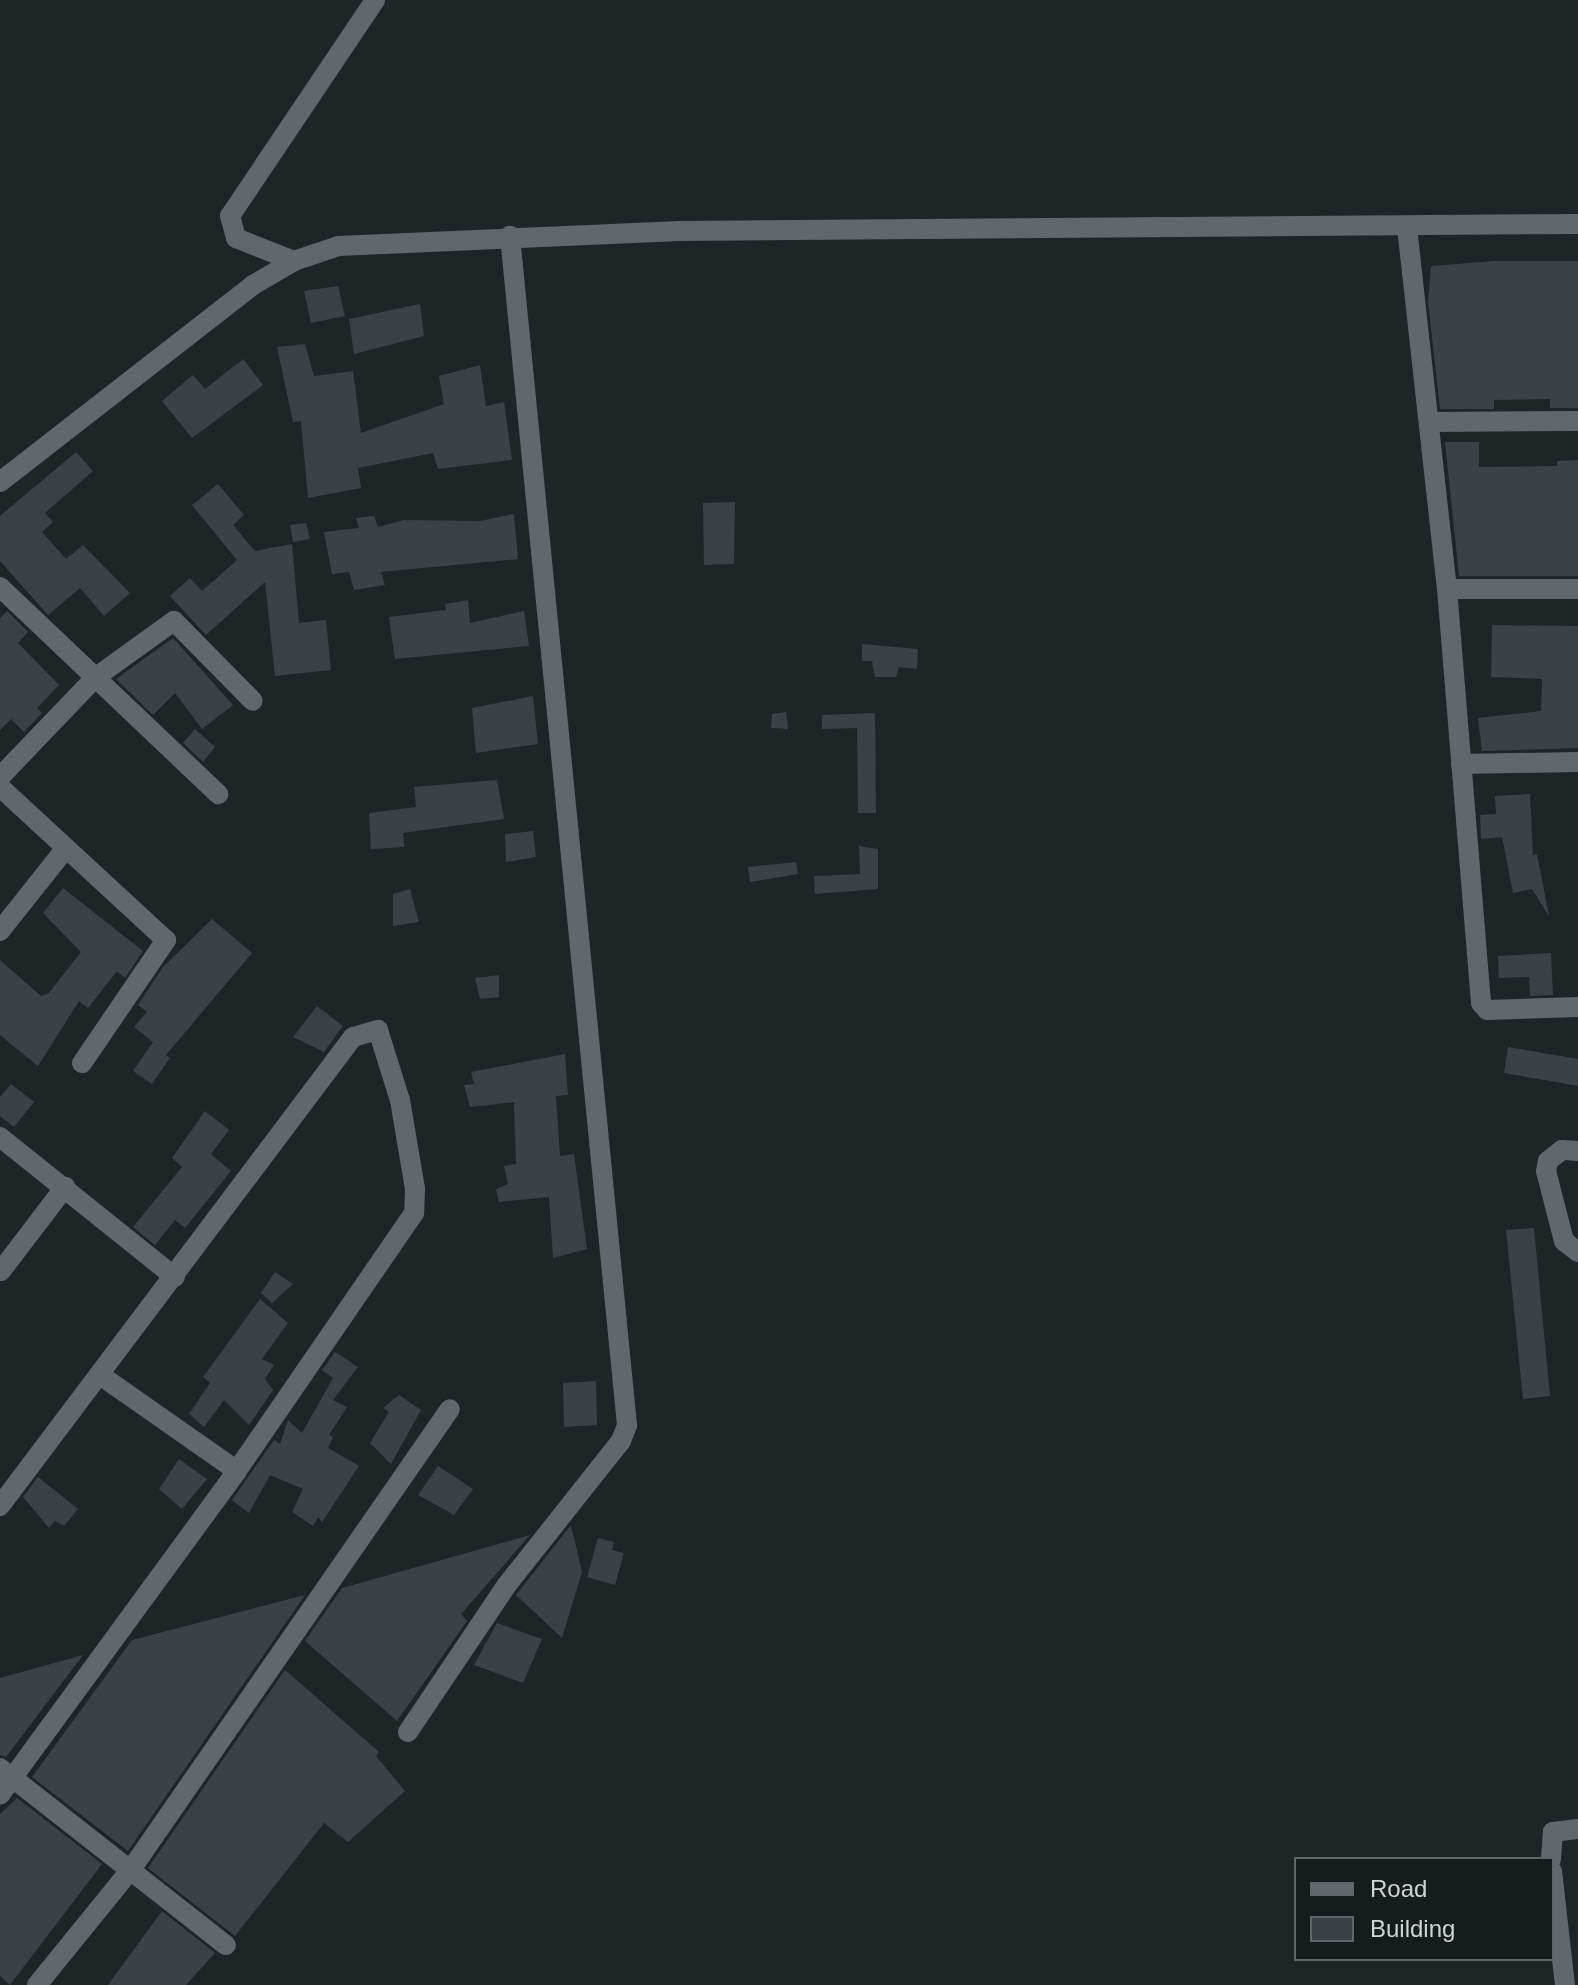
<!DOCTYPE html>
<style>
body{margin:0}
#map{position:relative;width:1578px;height:1985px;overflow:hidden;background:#1f2427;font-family:Arial,sans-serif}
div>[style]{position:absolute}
.building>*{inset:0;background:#3c4145}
.minor>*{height:20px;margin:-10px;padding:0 10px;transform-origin:10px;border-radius:10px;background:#61676b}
span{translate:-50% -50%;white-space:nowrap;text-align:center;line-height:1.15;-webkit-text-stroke:7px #161b1e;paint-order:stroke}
.legend{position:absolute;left:1294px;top:1857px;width:260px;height:104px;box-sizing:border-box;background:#161b1e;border:2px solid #616568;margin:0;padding:10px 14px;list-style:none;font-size:24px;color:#d1d4d6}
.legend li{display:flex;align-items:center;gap:16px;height:40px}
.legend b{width:40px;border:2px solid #616568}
</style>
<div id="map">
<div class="building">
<i style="clip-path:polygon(1494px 261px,1578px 261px,1578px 408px,1550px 408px,1550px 399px,1494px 400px,1494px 409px,1440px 409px,1428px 302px,1431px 266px)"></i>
<i style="clip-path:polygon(338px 286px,345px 316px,311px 323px,304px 291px)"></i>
<i style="clip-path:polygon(420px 304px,424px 336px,354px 354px,349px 319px)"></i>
<i style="clip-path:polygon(305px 344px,314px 376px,353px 371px,361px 433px,444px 404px,439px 376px,480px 365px,486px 406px,504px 402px,512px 460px,438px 469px,433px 453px,358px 468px,361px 488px,308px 498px,301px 421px,293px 422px,277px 347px)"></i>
<i style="clip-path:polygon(243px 359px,263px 385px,192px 438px,162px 401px,193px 375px,205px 389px)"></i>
<i style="clip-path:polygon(1445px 442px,1479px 442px,1479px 467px,1557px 466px,1557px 461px,1578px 460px,1578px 576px,1459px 576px)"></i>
<i style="clip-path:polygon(76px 452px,93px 471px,45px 513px,53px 522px,42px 532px,66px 559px,83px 545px,130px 593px,104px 616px,80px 588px,48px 615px,0 561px,0 516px)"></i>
<i style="clip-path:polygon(218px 484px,244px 515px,233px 525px,255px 551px,292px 544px,299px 623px,326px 620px,331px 670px,275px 676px,265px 582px,206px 635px,170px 596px,190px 578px,202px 591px,237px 560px,192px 505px)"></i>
<i style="clip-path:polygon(735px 502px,734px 564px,704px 565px,703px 503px)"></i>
<i style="clip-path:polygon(514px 514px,518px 559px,381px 572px,385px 585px,354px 590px,349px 572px,332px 574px,324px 532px,359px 528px,356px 518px,374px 516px,378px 527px,404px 520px,480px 521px)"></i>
<i style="clip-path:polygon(306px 523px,310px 539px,293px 542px,290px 525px)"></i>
<i style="clip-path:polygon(468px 600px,470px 623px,524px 611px,529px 646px,395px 659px,389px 617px,446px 610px,445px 604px)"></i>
<i style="clip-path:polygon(7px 611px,28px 632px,18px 643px,59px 685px,37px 708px,42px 713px,24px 732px,11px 719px,0 730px,0 618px)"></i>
<i style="clip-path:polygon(1492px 625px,1578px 626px,1578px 748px,1482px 751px,1478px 718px,1541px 711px,1542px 679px,1491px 677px)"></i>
<i style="clip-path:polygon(173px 638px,233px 705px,202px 729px,175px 693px,153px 715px,116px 679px)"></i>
<i style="clip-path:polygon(862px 644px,918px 649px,917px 669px,899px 667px,896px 677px,875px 677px,872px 661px,862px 661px)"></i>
<i style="clip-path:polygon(533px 696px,538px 744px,476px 753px,472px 708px)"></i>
<i style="clip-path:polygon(786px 712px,788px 729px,771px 728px,772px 714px)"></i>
<i style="clip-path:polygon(875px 713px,876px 813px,858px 813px,857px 728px,822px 729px,822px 715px)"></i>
<i style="clip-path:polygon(195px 729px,215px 747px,203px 762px,183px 743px)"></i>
<i style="clip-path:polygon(497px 780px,504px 819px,403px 833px,404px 847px,371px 849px,369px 813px,416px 807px,414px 787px)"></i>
<i style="clip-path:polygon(1530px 794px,1533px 855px,1537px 854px,1549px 916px,1532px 889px,1513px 893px,1502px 837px,1481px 839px,1480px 815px,1496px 814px,1495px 796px)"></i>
<i style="clip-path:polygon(533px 831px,536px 857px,506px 862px,505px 834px)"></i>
<i style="clip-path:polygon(859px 846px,878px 849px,878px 889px,815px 894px,814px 876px,860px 874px)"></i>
<i style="clip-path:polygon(796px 862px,798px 874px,750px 882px,748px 867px)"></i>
<i style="clip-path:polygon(63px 888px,143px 951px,125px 978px,117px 971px,88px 1008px,79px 1001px,38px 1066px,0 1035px,0 960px,41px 996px,49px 993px,81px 952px,43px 913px)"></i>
<i style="clip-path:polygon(410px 889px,419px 922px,393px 926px,393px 894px)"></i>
<i style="clip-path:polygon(212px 919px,252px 953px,166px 1055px,170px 1058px,152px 1084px,133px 1071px,153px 1042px,134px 1027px,147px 1012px,138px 1005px,163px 967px)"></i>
<i style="clip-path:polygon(1551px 953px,1553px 995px,1530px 996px,1529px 977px,1499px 978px,1498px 956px)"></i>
<i style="clip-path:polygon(499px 975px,499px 997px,480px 999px,475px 978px)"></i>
<i style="clip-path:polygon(317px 1006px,343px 1026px,324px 1052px,293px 1037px)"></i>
<i style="clip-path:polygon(1508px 1047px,1578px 1059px,1578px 1086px,1504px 1073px)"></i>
<i style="clip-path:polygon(565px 1054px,568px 1095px,556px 1096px,560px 1156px,574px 1154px,587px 1249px,553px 1258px,549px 1197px,499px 1202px,496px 1189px,508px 1184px,504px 1166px,516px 1164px,514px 1102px,470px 1107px,464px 1085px,474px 1084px,471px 1072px)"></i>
<i style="clip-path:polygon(11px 1084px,34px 1102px,14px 1127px,0 1116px,0 1097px)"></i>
<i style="clip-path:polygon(205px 1111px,229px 1130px,211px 1154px,231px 1171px,185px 1228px,175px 1220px,155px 1245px,133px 1227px,182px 1167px,172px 1158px)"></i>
<i style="clip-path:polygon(1534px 1228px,1550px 1396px,1523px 1399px,1506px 1230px)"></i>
<i style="clip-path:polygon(275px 1272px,293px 1284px,272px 1303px,261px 1293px)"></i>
<i style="clip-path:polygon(260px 1299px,288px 1323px,262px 1359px,274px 1365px,265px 1379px,273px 1390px,249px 1425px,224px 1400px,204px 1427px,189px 1414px,210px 1383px,203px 1377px)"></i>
<i style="clip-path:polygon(335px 1352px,358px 1367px,333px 1400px,347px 1407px,329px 1435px,333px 1437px,328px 1448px,359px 1466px,322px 1522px,318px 1517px,313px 1526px,292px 1512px,303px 1489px,270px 1475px,249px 1513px,232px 1500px,274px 1440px,280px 1444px,288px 1420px,302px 1433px,333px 1378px,322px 1370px)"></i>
<i style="clip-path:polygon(596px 1381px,597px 1425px,564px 1427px,563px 1383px)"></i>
<i style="clip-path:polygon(399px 1395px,421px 1410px,391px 1464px,370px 1443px,389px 1412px,383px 1408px)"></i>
<i style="clip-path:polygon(179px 1459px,207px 1479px,182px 1509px,159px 1489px)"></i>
<i style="clip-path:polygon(438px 1466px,473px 1489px,454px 1515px,418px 1495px)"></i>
<i style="clip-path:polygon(38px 1477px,78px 1509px,64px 1526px,55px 1521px,49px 1528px,23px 1497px)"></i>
<i style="clip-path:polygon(571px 1525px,582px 1572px,562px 1638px,516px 1595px)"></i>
<i style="clip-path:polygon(530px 1535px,461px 1614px,467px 1621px,397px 1721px,305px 1641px,342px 1588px)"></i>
<i style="clip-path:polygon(598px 1538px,614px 1542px,612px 1550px,624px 1553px,615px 1585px,587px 1577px)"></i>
<i style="clip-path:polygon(305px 1595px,128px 1851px,32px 1777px,132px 1640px)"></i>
<i style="clip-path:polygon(497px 1623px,542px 1639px,523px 1683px,474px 1665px)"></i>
<i style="clip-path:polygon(83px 1655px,6px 1757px,0 1755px,0 1678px)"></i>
<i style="clip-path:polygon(285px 1670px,379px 1752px,376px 1756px,405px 1791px,348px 1842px,324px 1823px,235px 1936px,148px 1868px)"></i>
<i style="clip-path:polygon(17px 1798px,102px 1864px,10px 1985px,0 1976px,0 1814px)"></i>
<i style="clip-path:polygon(162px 1911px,215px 1953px,186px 1985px,108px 1985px)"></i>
</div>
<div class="minor">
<i style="left:1407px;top:227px;width:364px;rotate:83.7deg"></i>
<i style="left:1447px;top:589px;width:415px;rotate:85.3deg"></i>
<i style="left:1481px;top:1003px;width:9px;rotate:49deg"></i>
<i style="left:1487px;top:1010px;width:91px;rotate:-1.9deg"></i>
<i style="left:294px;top:261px;width:62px;rotate:-158.4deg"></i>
<i style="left:236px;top:238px;width:23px;rotate:-105deg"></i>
<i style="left:230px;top:216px;width:260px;rotate:-56.1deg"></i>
<i style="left:1430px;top:422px;width:148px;rotate:-0.4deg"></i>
<i style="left:0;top:482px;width:321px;rotate:-37.9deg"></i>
<i style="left:253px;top:285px;width:48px;rotate:-30.3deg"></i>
<i style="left:294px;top:261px;width:46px;rotate:-18.8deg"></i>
<i style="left:338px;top:246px;width:342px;rotate:-2.5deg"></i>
<i style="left:680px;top:231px;width:898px;rotate:-0.45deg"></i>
<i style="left:0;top:587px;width:301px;rotate:43.5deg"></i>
<i style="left:1447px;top:589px;width:131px"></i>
<i style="left:1461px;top:764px;width:117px;rotate:-1deg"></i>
<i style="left:0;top:777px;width:139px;rotate:-46.2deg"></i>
<i style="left:96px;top:677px;width:96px;rotate:-35.7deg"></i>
<i style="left:174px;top:621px;width:112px;rotate:45.4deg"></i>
<i style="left:0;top:787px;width:226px;rotate:42.7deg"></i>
<i style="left:166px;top:940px;width:149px;rotate:124.3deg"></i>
<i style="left:0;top:931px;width:106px;rotate:-51.5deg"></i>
<i style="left:0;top:1137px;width:224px;rotate:38.7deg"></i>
<i style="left:1578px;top:1151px;width:16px;rotate:-176deg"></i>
<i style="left:1562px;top:1150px;width:18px;rotate:142deg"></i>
<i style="left:1548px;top:1161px;width:10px;rotate:101deg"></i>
<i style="left:1546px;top:1171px;width:72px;rotate:75.6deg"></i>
<i style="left:1564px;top:1241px;width:18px;rotate:38deg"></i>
<i style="left:1px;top:1271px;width:106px;rotate:-52.7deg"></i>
<i style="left:100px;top:1375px;width:167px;rotate:35deg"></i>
<i style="left:0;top:1506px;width:587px;rotate:-53.03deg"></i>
<i style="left:353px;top:1037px;width:26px;rotate:-16deg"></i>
<i style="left:378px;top:1030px;width:73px;rotate:72.6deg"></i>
<i style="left:400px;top:1100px;width:90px;rotate:80.4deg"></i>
<i style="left:415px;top:1189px;width:24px;rotate:92deg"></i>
<i style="left:414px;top:1213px;width:313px;rotate:124.5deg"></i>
<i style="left:237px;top:1471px;width:401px;rotate:126.2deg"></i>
<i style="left:408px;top:1732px;width:176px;rotate:-56.1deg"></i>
<i style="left:506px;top:1586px;width:185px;rotate:-51.6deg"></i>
<i style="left:621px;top:1441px;width:17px;rotate:-69deg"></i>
<i style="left:627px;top:1425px;width:1195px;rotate:-95.62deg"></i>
<i style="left:0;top:1768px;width:287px;rotate:38.1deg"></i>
<i style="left:1551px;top:1859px;width:27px;rotate:-86deg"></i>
<i style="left:1553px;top:1832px;width:25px;rotate:-7deg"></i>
<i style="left:1552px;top:1871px;width:115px;rotate:83.5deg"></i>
<i style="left:37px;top:1985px;width:151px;rotate:-50.9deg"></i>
<i style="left:132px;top:1868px;width:558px;rotate:-55.29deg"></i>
</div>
<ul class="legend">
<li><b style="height:10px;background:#61676b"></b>Road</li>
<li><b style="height:22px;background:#3c4145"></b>Building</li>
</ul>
</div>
